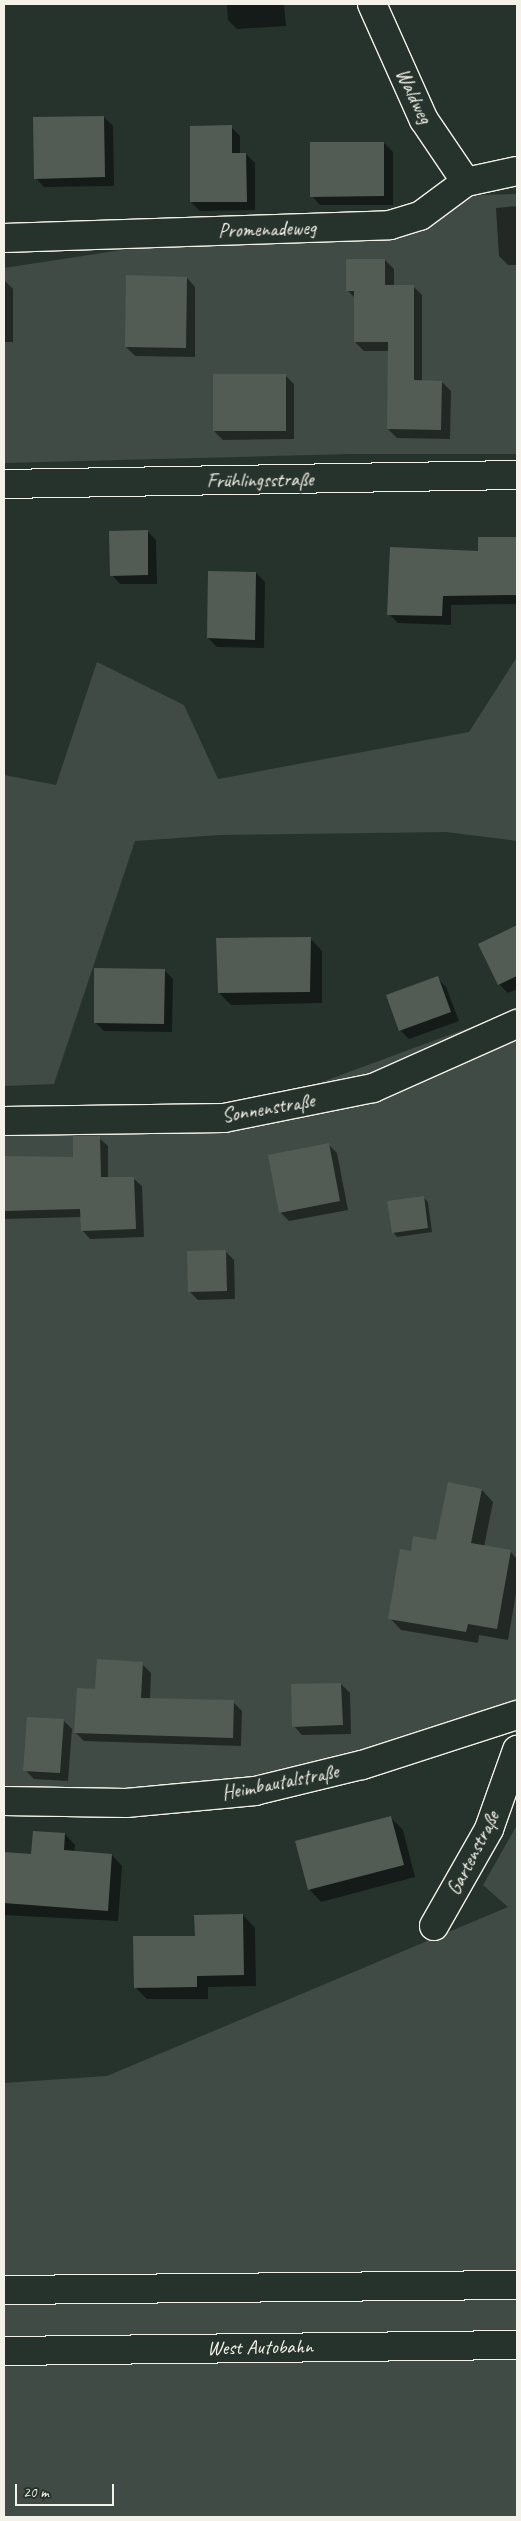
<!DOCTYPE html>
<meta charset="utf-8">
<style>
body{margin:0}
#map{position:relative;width:521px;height:2521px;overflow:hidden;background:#26332d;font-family:Caveat,sans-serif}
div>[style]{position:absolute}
.green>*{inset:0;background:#414b45}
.shadow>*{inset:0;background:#0007}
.building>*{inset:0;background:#525c55}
.roads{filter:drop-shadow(1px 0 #f4f1e8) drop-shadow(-1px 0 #f4f1e8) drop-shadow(0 1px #f4f1e8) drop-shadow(0 -1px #f4f1e8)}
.minor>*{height:28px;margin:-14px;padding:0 14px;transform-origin:14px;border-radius:14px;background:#26332d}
.highway>*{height:28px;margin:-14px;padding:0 14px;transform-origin:14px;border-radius:14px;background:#26332d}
span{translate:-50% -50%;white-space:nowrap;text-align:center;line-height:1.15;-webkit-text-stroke:5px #26332d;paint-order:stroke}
.street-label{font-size:20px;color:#f4f1e8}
.frame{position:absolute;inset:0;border:5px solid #f4f1e8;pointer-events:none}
.scale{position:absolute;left:15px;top:2484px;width:99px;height:22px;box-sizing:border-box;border:2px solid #f4f1e8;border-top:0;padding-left:6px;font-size:15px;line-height:18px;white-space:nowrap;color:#f4f1e8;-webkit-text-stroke:4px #26332d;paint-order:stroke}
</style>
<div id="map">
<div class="green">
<i style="clip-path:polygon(517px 194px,517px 454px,348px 454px,4px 463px,4px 268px,482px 195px)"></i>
<i style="clip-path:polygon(517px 657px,517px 841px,446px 832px,220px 835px,135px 841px,54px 1084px,4px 1086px,4px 775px,56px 785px,97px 662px,184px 705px,218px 779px,469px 732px)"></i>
<i style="clip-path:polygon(517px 1010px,517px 1714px,172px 1799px,4px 1791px,4px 1121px,224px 1118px)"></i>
<i style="clip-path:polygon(517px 1825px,517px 2517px,4px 2517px,4px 2083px,107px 2076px,508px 1907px,483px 1885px)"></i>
</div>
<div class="shadow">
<i style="clip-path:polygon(227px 4px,284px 4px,286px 26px,237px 29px,228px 20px)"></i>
<i style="clip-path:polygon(104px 117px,113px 126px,114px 186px,44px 187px,36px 178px)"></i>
<i style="clip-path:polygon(231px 127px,240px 136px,240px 154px,246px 154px,255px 163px,255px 210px,200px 211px,191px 202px)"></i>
<i style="clip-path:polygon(384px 143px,393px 152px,393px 205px,320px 205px,312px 196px)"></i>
<i style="clip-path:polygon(517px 206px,517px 265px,508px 265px,499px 256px,496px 208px)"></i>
<i style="clip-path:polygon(385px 260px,394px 269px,394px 286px,413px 286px,422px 295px,422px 382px,442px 382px,451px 391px,450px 439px,397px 438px,388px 429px,389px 351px,364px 351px,355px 342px,355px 298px,347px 290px)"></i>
<i style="clip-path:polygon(187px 278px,195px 287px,195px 357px,135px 356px,126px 347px)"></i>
<i style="clip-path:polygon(4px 280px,13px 289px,13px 342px,4px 342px)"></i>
<i style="clip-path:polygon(285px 375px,294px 384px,294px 439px,223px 440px,214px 431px)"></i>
<i style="clip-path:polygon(147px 531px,156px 540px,157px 584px,120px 584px,112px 575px)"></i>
<i style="clip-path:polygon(517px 538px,517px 604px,451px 605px,451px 625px,398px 623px,389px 614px,480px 552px,479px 539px)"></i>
<i style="clip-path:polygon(256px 573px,265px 582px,264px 648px,217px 647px,208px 638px)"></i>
<i style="clip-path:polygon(511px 929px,517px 936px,517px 989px,508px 993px,499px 984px)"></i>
<i style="clip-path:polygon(310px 938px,322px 951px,322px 1003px,231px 1005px,219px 993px)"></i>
<i style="clip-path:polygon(164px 970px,173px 979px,172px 1032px,104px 1031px,95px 1022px)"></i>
<i style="clip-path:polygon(437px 978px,446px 987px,459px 1021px,409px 1039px,400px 1030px)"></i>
<i style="clip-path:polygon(99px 1138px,108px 1146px,108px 1178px,133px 1178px,142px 1186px,144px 1237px,90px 1239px,82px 1230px,81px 1217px,4px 1219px,4px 1157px,74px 1159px)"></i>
<i style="clip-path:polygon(328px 1144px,337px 1153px,348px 1210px,289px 1221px,280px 1212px)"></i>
<i style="clip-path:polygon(423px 1197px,428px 1202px,432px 1232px,397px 1237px,393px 1232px)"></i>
<i style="clip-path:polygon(225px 1251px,234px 1260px,235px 1299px,198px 1300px,189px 1291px)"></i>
<i style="clip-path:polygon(449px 1483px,482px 1490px,493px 1502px,484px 1547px,510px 1551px,517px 1559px,517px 1588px,508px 1640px,479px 1635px,478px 1643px,401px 1630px,390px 1618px,437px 1541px)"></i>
<i style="clip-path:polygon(142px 1664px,151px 1673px,150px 1699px,233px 1702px,242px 1711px,241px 1746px,84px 1741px,75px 1732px,96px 1691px)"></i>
<i style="clip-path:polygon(341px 1684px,350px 1693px,351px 1734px,302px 1735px,294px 1726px)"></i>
<i style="clip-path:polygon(63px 1720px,72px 1729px,68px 1781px,34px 1779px,25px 1770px)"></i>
<i style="clip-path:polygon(391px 1818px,403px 1830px,415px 1877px,321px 1902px,309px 1889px)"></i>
<i style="clip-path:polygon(65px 1834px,75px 1845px,74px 1852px,112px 1855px,122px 1866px,118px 1921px,4px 1915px,4px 1853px,32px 1855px)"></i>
<i style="clip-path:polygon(243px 1915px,255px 1928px,256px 1986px,208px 1987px,208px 1999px,147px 1999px,135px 1987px,196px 1937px)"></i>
</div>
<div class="building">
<i style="clip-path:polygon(104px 116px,105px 177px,34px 179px,33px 117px)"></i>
<i style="clip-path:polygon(232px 125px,232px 153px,246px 153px,247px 202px,190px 202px,190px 126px)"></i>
<i style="clip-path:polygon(310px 142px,384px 142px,384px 196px,310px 197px)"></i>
<i style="clip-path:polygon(346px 259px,385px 259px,385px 285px,414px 285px,414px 380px,442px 381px,441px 430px,387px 429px,388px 342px,354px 342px,354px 291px,346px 291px)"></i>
<i style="clip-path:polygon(126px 275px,187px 277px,186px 348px,125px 347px)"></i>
<i style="clip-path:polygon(213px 374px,286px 374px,286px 431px,213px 431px)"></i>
<i style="clip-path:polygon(148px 530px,148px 575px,110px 576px,109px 531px)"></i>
<i style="clip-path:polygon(478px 537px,517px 537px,517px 595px,443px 596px,442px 616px,387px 615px,390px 547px,478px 551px)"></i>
<i style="clip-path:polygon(208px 571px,256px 572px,255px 640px,207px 638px)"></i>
<i style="clip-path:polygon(517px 925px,517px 976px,498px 985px,478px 944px)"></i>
<i style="clip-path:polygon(311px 937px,310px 992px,218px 993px,216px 938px)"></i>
<i style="clip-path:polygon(94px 968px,165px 969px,164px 1024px,94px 1023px)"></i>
<i style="clip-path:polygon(438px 976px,451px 1012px,399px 1031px,386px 995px)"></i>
<i style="clip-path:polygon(73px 1136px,100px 1136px,101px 1177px,134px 1177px,136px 1229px,81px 1231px,80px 1209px,4px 1211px,4px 1156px,73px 1157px)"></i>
<i style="clip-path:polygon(329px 1143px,340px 1201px,279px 1213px,268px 1155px)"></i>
<i style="clip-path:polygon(424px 1196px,428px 1228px,392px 1233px,387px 1201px)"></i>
<i style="clip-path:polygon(226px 1250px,227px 1291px,188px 1292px,187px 1251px)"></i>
<i style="clip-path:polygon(448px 1482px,482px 1489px,471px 1543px,511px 1550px,497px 1629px,468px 1624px,466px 1632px,388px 1619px,400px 1549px,411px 1551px,413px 1536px,436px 1540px)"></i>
<i style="clip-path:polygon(97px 1659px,143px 1662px,141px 1698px,234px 1700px,233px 1738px,74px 1733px,77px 1688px,95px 1689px)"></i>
<i style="clip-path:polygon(341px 1683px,343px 1725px,292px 1727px,291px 1684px)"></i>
<i style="clip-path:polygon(27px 1717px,64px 1719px,60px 1773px,23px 1771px)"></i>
<i style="clip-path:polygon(391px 1816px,404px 1865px,308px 1890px,295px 1841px)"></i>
<i style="clip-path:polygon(33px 1831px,65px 1833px,64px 1850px,112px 1854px,108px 1911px,4px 1903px,4px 1852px,31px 1854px)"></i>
<i style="clip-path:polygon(243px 1914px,244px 1975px,197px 1976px,197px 1987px,134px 1988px,133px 1936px,195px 1936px,194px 1915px)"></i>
</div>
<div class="roads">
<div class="minor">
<i style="left:372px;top:4px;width:127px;rotate:65.9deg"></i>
<i style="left:424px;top:120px;width:75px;rotate:55.9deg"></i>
<i style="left:4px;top:238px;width:386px;rotate:-1.9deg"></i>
<i style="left:390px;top:225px;width:31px;rotate:-17deg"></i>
<i style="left:420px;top:216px;width:57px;rotate:-36.5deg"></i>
<i style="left:466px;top:182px;width:52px;rotate:-12.2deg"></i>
<i style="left:4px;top:484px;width:513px;rotate:-1.01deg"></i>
<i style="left:4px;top:1121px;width:220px;rotate:-0.8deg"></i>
<i style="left:224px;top:1118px;width:152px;rotate:-11.4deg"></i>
<i style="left:373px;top:1088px;width:158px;rotate:-24deg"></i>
<i style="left:4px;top:1801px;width:122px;rotate:0.9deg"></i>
<i style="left:126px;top:1803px;width:130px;rotate:-5.3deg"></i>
<i style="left:255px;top:1791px;width:110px;rotate:-13.7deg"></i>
<i style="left:362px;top:1765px;width:163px;rotate:-17.9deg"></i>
<i style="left:434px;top:1926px;width:112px;rotate:-60.4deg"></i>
<i style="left:489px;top:1829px;width:84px;rotate:-70.5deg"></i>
</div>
<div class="highway">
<i style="left:4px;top:2290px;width:513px;rotate:-0.56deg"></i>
<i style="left:4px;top:2351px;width:513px;rotate:-0.67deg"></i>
</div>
</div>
<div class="street-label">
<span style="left:414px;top:96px;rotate:64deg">Waldweg</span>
<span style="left:267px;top:229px;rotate:-2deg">Promenadeweg</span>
<span style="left:260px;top:480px;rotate:-1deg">Frühlingsstraße</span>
<span style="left:268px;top:1108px;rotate:-10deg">Sonnenstraße</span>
<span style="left:280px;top:1782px;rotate:-11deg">Heimbautalstraße</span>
<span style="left:473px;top:1853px;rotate:-63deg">Gartenstraße</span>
<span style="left:260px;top:2347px;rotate:-1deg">West Autobahn</span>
</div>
<div class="frame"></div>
<div class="scale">20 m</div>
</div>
